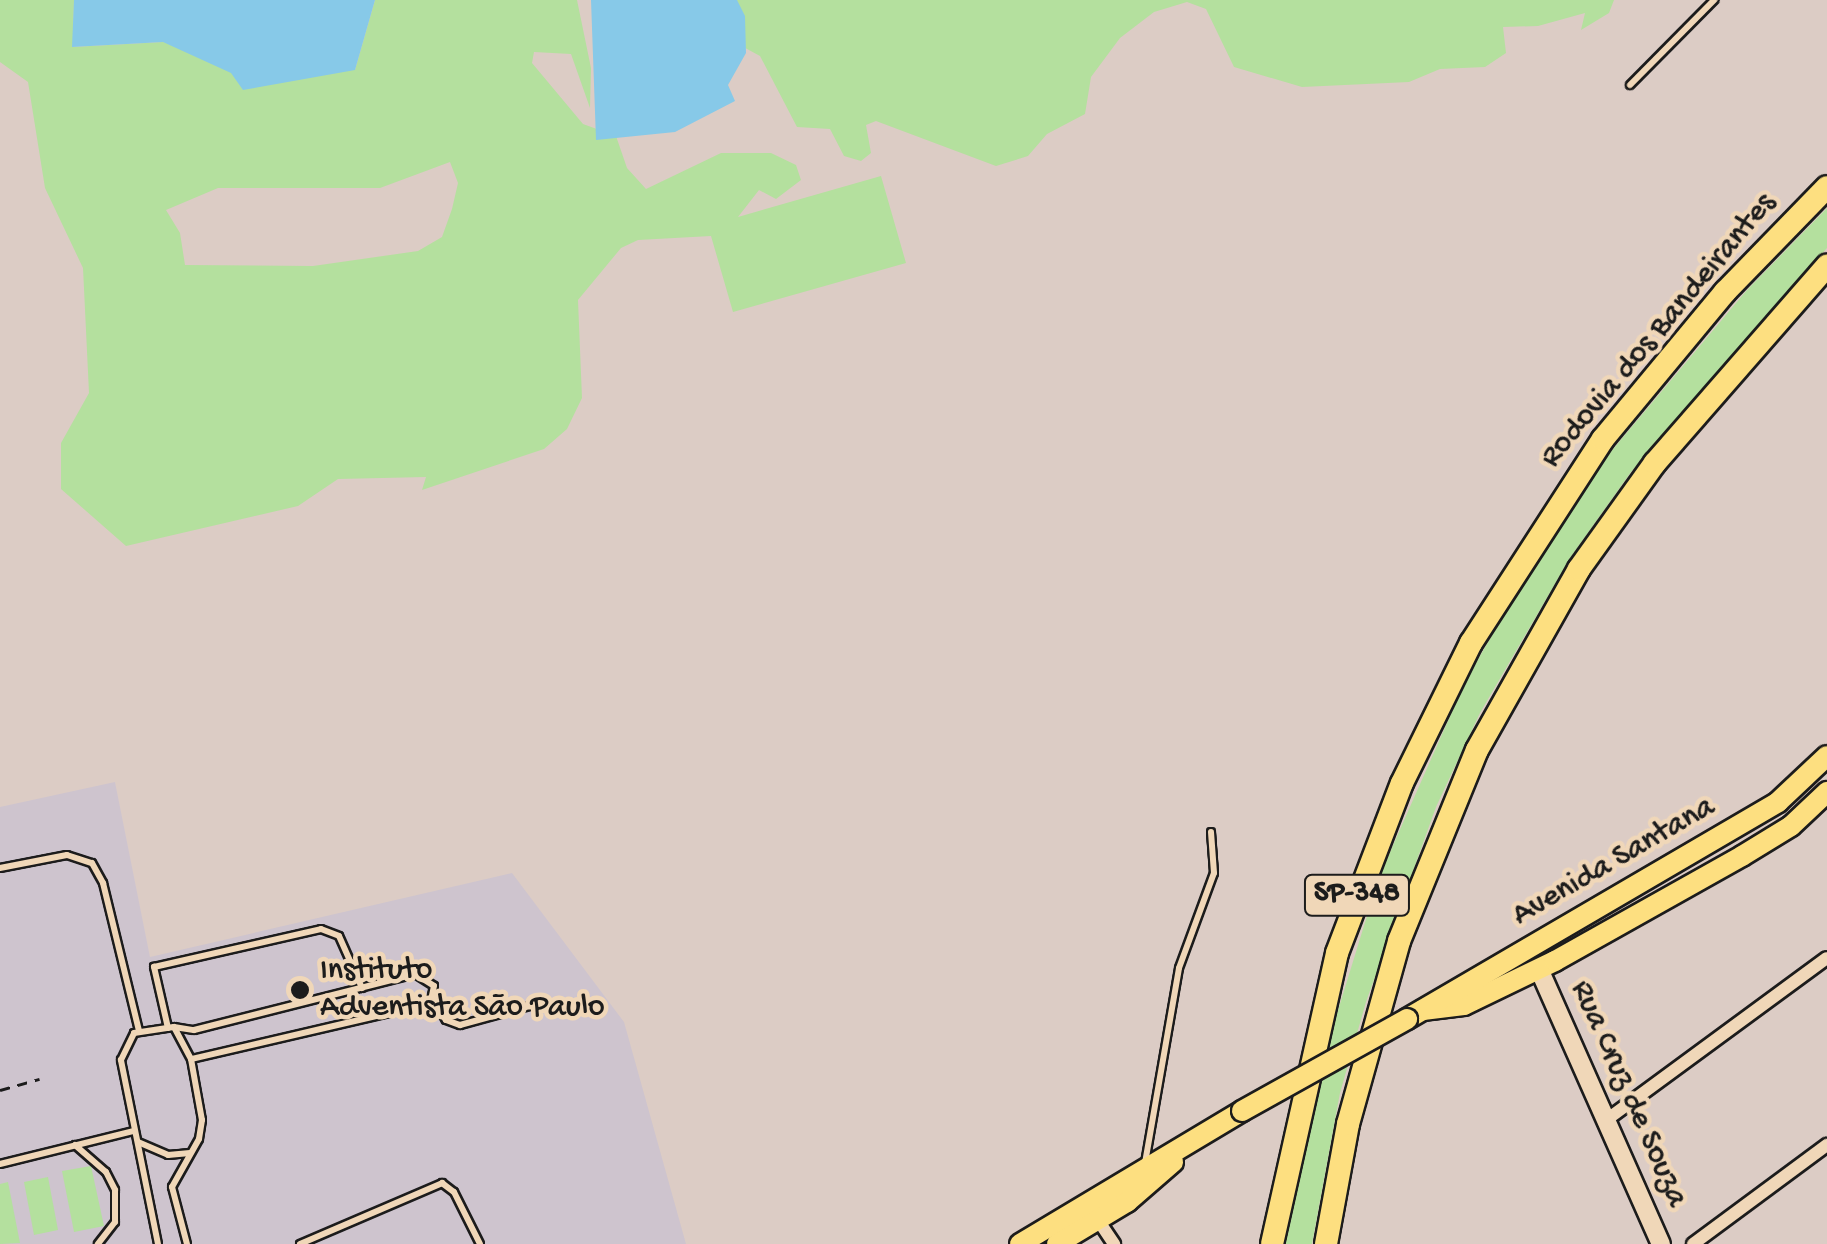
<!DOCTYPE html>
<meta charset="utf-8">
<style>
body{margin:0}
#map{position:relative;width:1827px;height:1244px;overflow:hidden;background:#dcccc5;font-family:"Gochi Hand",sans-serif}
div>[style]{position:absolute}
.built>*{inset:0;background:#cec4ce}
.green>*{inset:0;background:#b4e09e}
.water>*{inset:0;background:#87c9e8}
.path>*{height:2.5px;margin-top:-1.25px;transform-origin:0;background:repeating-linear-gradient(90deg,#1c1c1c 0 10px,transparent 0 18px)}
.roads{filter:drop-shadow(2px 0 #1c1c1c) drop-shadow(-2px 0 #1c1c1c) drop-shadow(0 2px #1c1c1c) drop-shadow(0 -2px #1c1c1c)}
.lane>*{height:6px;margin:-3px;padding:0 3px;transform-origin:3px;border-radius:3px;background:#f0d7b8}
.street>*{height:12px;margin:-6px;padding:0 6px;transform-origin:6px;border-radius:6px;background:#f0d7b8}
.secondary>*{height:18px;margin:-9px;padding:0 9px;transform-origin:9px;border-radius:9px;background:#f0d7b8}
.primary>*{height:20px;margin:-10px;padding:0 10px;transform-origin:10px;border-radius:10px;background:#fddf80}
.highway>*{height:22px;margin:-11px;padding:0 11px;transform-origin:11px;border-radius:11px;background:#fddf80}
.bridges{filter:drop-shadow(2px 0 #1c1c1c) drop-shadow(-2px 0 #1c1c1c) drop-shadow(0 2px #1c1c1c) drop-shadow(0 -2px #1c1c1c)}
.primary-bridge>*{height:20px;margin:-10px;padding:0 10px;transform-origin:10px;border-radius:10px;background:#fddf80}
.dots>*{width:28px;height:28px;translate:-50% -50%;box-sizing:border-box;border:5px solid #f0d7b8;border-radius:50%}
span{translate:-50% -50%;white-space:nowrap;text-align:center;line-height:1.15;-webkit-text-stroke:9px #f0d7b8;paint-order:stroke}
.shield-label span{padding:2px 8px;background:#f0d7b8;border:2px solid;border-radius:8px;-webkit-text-stroke-width:0}
.shield-label{font-size:30px;color:#1c1c1c;font-weight:700}
.street-label{font-size:32px;color:#1c1c1c}
.poi-label{font-size:32px;color:#1c1c1c}
.left{translate:0 -50%;text-align:left}
</style>
<div id="map">
<div class="built">
<i style="clip-path:polygon(115px 782px,150px 957px,512px 873px,624px 1022px,686px 1244px,0 1244px,0 807px)"></i>
</div>
<div class="green">
<i style="clip-path:polygon(evenodd,0 0,74px 0,73px 47px,163px 42px,355px 70px,375px 0,577px 0,591px 68px,590px 108px,571px 54px,534px 52px,532px 63px,583px 124px,616px 136px,627px 168px,646px 189px,721px 153px,771px 153px,796px 165px,801px 180px,776px 199px,759px 190px,738px 217px,881px 176px,906px 263px,733px 312px,711px 236px,638px 240px,621px 248px,578px 300px,582px 398px,567px 429px,544px 449px,422px 490px,426px 477px,338px 479px,298px 506px,126px 546px,61px 489px,61px 443px,89px 393px,83px 268px,45px 188px,28px 82px,0 62px,0 0,450px 162px,458px 183px,452px 209px,442px 237px,418px 251px,313px 266px,185px 265px,180px 233px,166px 210px,218px 188px,380px 188px,450px 162px)"></i>
<i style="clip-path:polygon(716px 0,1614px 0,1609px 13px,1581px 30px,1585px 13px,1538px 26px,1503px 27px,1506px 53px,1485px 67px,1440px 69px,1409px 82px,1302px 87px,1234px 67px,1206px 9px,1187px 2px,1154px 12px,1120px 38px,1091px 77px,1085px 114px,1047px 134px,1028px 156px,996px 166px,876px 121px,866px 125px,871px 153px,861px 161px,844px 156px,830px 129px,797px 127px,760px 56px,736px 43px)"></i>
<i style="clip-path:polygon(1827px 208px,1827px 248px,1631px 472px,1570px 558px,1480px 713px,1436px 807px,1366px 1002px,1340px 1093px,1312px 1244px,1284px 1244px,1335px 1020px,1379px 877px,1466px 680px,1531px 568px,1608px 455px,1747px 290px)"></i>
<i style="clip-path:polygon(91px 1166px,104px 1226px,74px 1232px,62px 1171px)"></i>
<i style="clip-path:polygon(48px 1177px,58px 1230px,34px 1235px,24px 1182px)"></i>
<i style="clip-path:polygon(8px 1182px,20px 1243px,0 1244px,0 1184px)"></i>
</div>
<div class="water">
<i style="clip-path:polygon(74px 0,375px 0,355px 70px,243px 90px,231px 73px,163px 42px,72px 47px)"></i>
<i style="clip-path:polygon(591px 0,737px 0,745px 16px,746px 53px,728px 85px,735px 101px,675px 132px,596px 140px)"></i>
</div>
<div class="path">
<i style="left:0;top:1090px;width:41px;rotate:-15.8deg"></i>
</div>
<div class="roads">
<div class="lane">
<i style="left:1630px;top:85px;width:120px;rotate:-45.3deg"></i>
<i style="left:0;top:868px;width:68px;rotate:-11deg"></i>
<i style="left:67px;top:855px;width:26px;rotate:18deg"></i>
<i style="left:92px;top:863px;width:23px;rotate:61deg"></i>
<i style="left:103px;top:883px;width:152px;rotate:76.3deg"></i>
<i style="left:433px;top:997px;width:26px;rotate:61deg"></i>
<i style="left:446px;top:1020px;width:15px;rotate:20deg"></i>
<i style="left:460px;top:1025px;width:87px;rotate:-15.3deg"></i>
<i style="left:174px;top:1027px;width:20px;rotate:9deg"></i>
<i style="left:194px;top:1030px;width:228px;rotate:-14.2deg"></i>
<i style="left:415px;top:974px;width:22px;rotate:32deg"></i>
<i style="left:434px;top:986px;width:14px;rotate:102deg"></i>
<i style="left:431px;top:1000px;width:17px;rotate:156deg"></i>
<i style="left:415px;top:1007px;width:230px;rotate:166.9deg"></i>
<i style="left:168px;top:1028px;width:63px;rotate:-102.9deg"></i>
<i style="left:154px;top:967px;width:171px;rotate:-12.8deg"></i>
<i style="left:321px;top:929px;width:19px;rotate:21deg"></i>
<i style="left:339px;top:936px;width:57px;rotate:66.1deg"></i>
<i style="left:138px;top:1142px;width:33px;rotate:23deg"></i>
<i style="left:168px;top:1155px;width:22px;rotate:-5deg"></i>
<i style="left:75px;top:1145px;width:41px;rotate:41.1deg"></i>
<i style="left:106px;top:1172px;width:20px;rotate:63deg"></i>
<i style="left:115px;top:1190px;width:32px;rotate:90deg"></i>
<i style="left:115px;top:1222px;width:28px;rotate:128deg"></i>
<i style="left:1145px;top:1163px;width:198px;rotate:-80.1deg"></i>
<i style="left:1179px;top:968px;width:101px;rotate:-69.8deg"></i>
<i style="left:1214px;top:873px;width:41px;rotate:-94.2deg"></i>
<i style="left:0;top:1164px;width:137px;rotate:-13.9deg"></i>
<i style="left:158px;top:1244px;width:188px;rotate:-101.4deg"></i>
<i style="left:121px;top:1060px;width:30px;rotate:-64deg"></i>
<i style="left:134px;top:1033px;width:40px;rotate:-8.5deg"></i>
<i style="left:174px;top:1027px;width:36px;rotate:62deg"></i>
<i style="left:191px;top:1059px;width:62px;rotate:79.8deg"></i>
<i style="left:202px;top:1120px;width:19px;rotate:99deg"></i>
<i style="left:199px;top:1139px;width:55px;rotate:119.4deg"></i>
<i style="left:172px;top:1187px;width:59px;rotate:75.3deg"></i>
<i style="left:300px;top:1244px;width:155px;rotate:-23.2deg"></i>
<i style="left:442px;top:1183px;width:15px;rotate:37deg"></i>
<i style="left:454px;top:1192px;width:58px;rotate:63.4deg"></i>
</div>
<div class="street">
<i style="left:1609px;top:1118px;width:270px;rotate:-36.3deg"></i>
<i style="left:1098px;top:1220px;width:29px;rotate:56deg"></i>
<i style="left:1693px;top:1244px;width:167px;rotate:-36.5deg"></i>
</div>
<div class="secondary">
<i style="left:1539px;top:969px;width:301px;rotate:66.1deg"></i>
</div>
<div class="primary">
<i style="left:1423px;top:1010px;width:41px;rotate:-7deg"></i>
<i style="left:1464px;top:1005px;width:101px;rotate:-25.8deg"></i>
<i style="left:1555px;top:961px;width:214px;rotate:-29.3deg"></i>
<i style="left:1742px;top:856px;width:57px;rotate:-31.5deg"></i>
<i style="left:1791px;top:826px;width:50px;rotate:-43.4deg"></i>
<i style="left:1407px;top:1019px;width:430px;rotate:-30.3deg"></i>
<i style="left:1778px;top:802px;width:67px;rotate:-43.2deg"></i>
<i style="left:1020px;top:1244px;width:259px;rotate:-30.9deg"></i>
<i style="left:1057px;top:1244px;width:82px;rotate:-31deg"></i>
<i style="left:1127px;top:1202px;width:61px;rotate:-41deg"></i>
</div>
<div class="highway">
<i style="left:1272px;top:1244px;width:298px;rotate:-77.4deg"></i>
<i style="left:1337px;top:953px;width:182px;rotate:-69.1deg"></i>
<i style="left:1402px;top:783px;width:156px;rotate:-63.8deg"></i>
<i style="left:1471px;top:643px;width:243px;rotate:-57.1deg"></i>
<i style="left:1603px;top:439px;width:191px;rotate:-50.3deg"></i>
<i style="left:1725px;top:292px;width:146px;rotate:-45.8deg"></i>
<i style="left:1326px;top:1244px;width:122px;rotate:-79.6deg"></i>
<i style="left:1348px;top:1124px;width:190px;rotate:-74.4deg"></i>
<i style="left:1399px;top:941px;width:206px;rotate:-67.8deg"></i>
<i style="left:1477px;top:750px;width:208px;rotate:-60.6deg"></i>
<i style="left:1579px;top:569px;width:130px;rotate:-54.4deg"></i>
<i style="left:1655px;top:463px;width:262px;rotate:-48.9deg"></i>
</div>
</div>
<div class="bridges">
<div class="primary-bridge">
<i style="left:1242px;top:1111px;width:189px;rotate:-29.1deg"></i>
</div>
</div>
<div class="dots">
<i style="left:300px;top:990px;background:#1c1c1c"></i>
</div>
<div class="shield-label">
<span style="left:1357px;top:895px">SP-348</span>
</div>
<div class="street-label">
<span style="left:1659px;top:331px;rotate:-50deg">Rodovia dos Bandeirantes</span>
<span style="left:1614px;top:862px;rotate:-30deg">Avenida Santana</span>
<span style="left:1628px;top:1094px;rotate:66deg">Rua Cruz de Souza</span>
</div>
<div class="poi-label">
<span class="left" style="left:320px;top:990px">Instituto<br>Adventista São Paulo</span>
</div>
</div>
